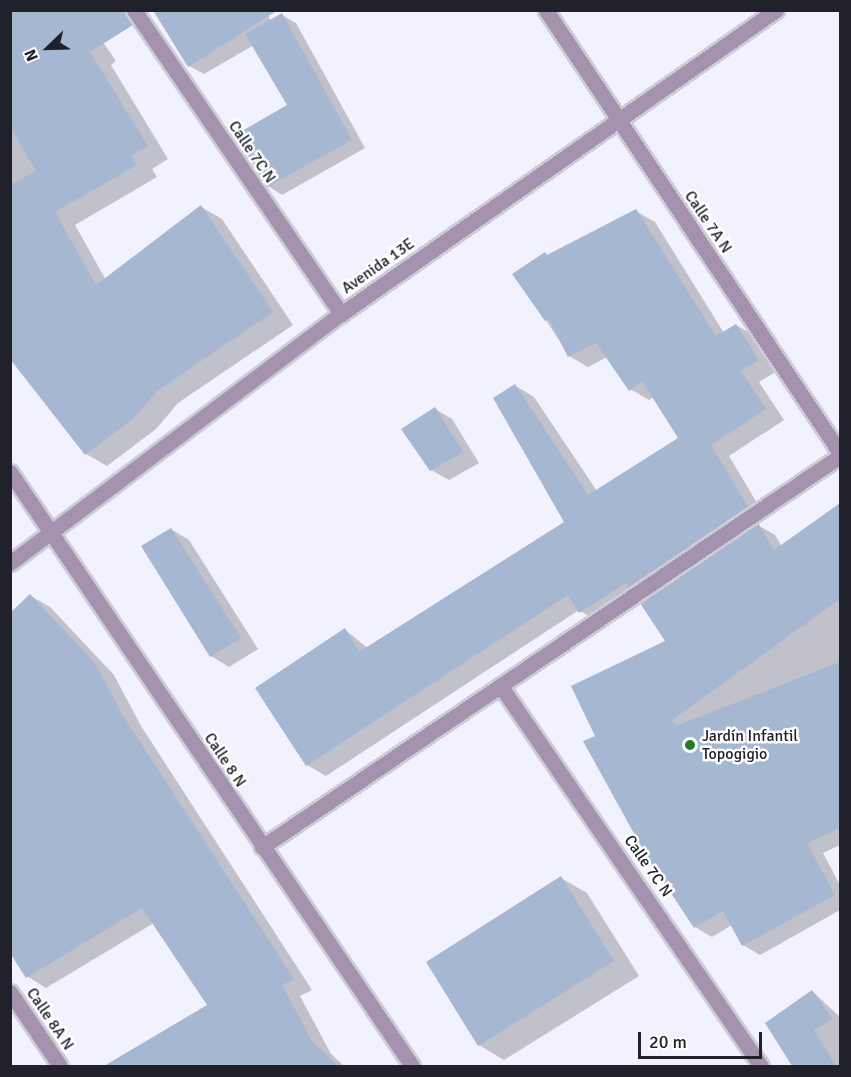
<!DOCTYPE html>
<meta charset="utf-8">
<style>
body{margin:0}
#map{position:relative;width:851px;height:1077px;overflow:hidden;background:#f2f2fe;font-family:Signika,sans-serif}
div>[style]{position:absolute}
.shadow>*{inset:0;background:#0003}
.building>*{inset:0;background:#a5b7d1}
.roads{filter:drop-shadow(2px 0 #ccccd8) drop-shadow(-2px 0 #ccccd8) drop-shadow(0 2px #ccccd8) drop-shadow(0 -2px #ccccd8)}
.minor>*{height:15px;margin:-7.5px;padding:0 7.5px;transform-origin:7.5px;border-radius:7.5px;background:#a492ae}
.tertiary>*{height:15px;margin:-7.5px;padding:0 7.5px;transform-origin:7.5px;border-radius:7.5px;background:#a492ae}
.dots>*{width:16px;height:16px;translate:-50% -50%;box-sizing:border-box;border:3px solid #fff;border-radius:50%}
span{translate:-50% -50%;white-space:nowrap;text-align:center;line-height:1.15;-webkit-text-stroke:5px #fff;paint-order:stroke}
.street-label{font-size:16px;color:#21212c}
.poi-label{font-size:16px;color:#21212c}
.left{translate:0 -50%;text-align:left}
.frame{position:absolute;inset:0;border:12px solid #21212c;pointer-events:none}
.north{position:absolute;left:18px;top:18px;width:60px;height:60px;-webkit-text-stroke:4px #fff;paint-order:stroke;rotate:247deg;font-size:16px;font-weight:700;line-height:24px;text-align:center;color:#21212c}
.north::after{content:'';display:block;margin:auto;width:21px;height:27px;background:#21212c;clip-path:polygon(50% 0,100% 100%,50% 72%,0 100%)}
.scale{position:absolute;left:638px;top:1032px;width:124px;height:27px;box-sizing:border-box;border:3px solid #21212c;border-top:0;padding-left:8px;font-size:18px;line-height:21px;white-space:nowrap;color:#21212c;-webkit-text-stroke:4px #fff;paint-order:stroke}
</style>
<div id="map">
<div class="shadow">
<i style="clip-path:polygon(10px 10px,81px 10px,116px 61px,111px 65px,168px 159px,152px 169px,157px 177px,75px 225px,106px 280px,201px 207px,222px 219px,293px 325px,178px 403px,156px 429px,107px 466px,86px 454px,10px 346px)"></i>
<i style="clip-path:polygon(155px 10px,265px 10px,271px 21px,282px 15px,296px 23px,365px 148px,282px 195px,268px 186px,289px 106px,254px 45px,204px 74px,189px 66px)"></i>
<i style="clip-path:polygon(636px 211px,655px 222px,724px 333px,736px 325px,755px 336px,777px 371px,759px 382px,784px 420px,729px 456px,766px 518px,756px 524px,775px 535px,782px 547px,834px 509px,840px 513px,840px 845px,823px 853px,840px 885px,840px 910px,760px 955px,743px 945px,732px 925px,712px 937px,695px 927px,597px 737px,667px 642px,651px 598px,644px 594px,599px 623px,579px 610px,326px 776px,307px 765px,257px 688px,345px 630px,368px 648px,566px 523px,516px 386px,534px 397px,597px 491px,680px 438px,654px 397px,649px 400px,630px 389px,607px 357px,588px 367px,569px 356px,546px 320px,545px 253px,549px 256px)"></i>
<i style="clip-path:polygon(435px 409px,452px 419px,479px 463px,449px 480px,431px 470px)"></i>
<i style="clip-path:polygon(171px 529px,189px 540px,258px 649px,229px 667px,211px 656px,143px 547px)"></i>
<i style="clip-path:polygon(31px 596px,50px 607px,114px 675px,141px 726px,312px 990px,300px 996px,331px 1054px,344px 1066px,107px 1066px,209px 1005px,154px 923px,46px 988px,27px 976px)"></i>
<i style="clip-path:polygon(561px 878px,587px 893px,639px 976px,504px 1060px,479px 1045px)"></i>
<i style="clip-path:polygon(813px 992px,840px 1017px,840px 1066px,794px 1066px,767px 1024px)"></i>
</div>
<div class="building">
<i style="clip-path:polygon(10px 10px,124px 10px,133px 25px,90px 52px,148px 146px,131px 156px,137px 165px,55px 212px,96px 285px,201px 205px,273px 312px,157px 391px,135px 417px,85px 455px,10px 359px,10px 185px,36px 171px,10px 126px)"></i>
<i style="clip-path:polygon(146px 10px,278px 10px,188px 67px,154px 12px)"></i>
<i style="clip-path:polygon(282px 13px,352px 140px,267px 187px,235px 135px,287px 105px,245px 34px)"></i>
<i style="clip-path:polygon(636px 209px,716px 336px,736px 324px,759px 360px,741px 371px,766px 409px,711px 445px,748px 507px,629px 587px,626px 583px,579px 613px,568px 595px,306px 766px,255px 688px,345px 628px,359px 652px,564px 522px,493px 398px,515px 384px,588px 495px,678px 438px,642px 381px,629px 391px,596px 343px,568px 357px,549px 319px,545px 321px,512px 274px,545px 252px,547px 255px)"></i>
<i style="clip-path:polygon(435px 407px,463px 452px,430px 471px,401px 429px)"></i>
<i style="clip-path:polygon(840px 503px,840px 599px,672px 720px,676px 726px,840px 662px,840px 828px,807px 843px,835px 895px,742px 946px,723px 911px,694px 928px,647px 857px,583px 741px,595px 736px,571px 686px,665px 641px,640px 603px,758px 523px,774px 550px)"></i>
<i style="clip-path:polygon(171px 528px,241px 638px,210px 657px,141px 546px)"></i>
<i style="clip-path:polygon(30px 594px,95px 663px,122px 714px,294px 979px,282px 985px,312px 1041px,338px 1066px,104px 1066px,207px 1005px,142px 908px,26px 978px,10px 953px,10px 613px)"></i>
<i style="clip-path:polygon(561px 876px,614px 961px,478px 1046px,426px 962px)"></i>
<i style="clip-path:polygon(812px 990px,833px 1019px,814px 1030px,836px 1066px,792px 1066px,765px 1023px)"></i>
</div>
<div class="roads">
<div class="minor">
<i style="left:134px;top:10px;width:368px;rotate:55.7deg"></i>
<i style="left:546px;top:10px;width:532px;rotate:56.43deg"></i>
<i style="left:10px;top:563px;width:414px;rotate:-37deg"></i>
<i style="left:341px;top:314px;width:531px;rotate:-34.95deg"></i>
<i style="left:502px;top:688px;width:458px;rotate:55.6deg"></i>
<i style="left:262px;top:847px;width:698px;rotate:-34.08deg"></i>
<i style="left:10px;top:992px;width:89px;rotate:56deg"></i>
</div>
<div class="tertiary">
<i style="left:10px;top:472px;width:717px;rotate:55.91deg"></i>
</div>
</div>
<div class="dots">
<i style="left:690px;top:745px;background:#267b28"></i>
</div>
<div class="street-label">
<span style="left:252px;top:152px;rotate:56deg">Calle 7C N</span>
<span style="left:708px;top:222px;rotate:56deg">Calle 7A N</span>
<span style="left:378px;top:266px;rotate:-35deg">Avenida 13E</span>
<span style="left:225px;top:760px;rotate:56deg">Calle 8 N</span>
<span style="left:648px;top:866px;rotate:55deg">Calle 7C N</span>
<span style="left:50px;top:1019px;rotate:56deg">Calle 8A N</span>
</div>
<div class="poi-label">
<span class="left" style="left:702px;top:745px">Jardín Infantil<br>Topogigio</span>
</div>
<div class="frame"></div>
<div class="north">N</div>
<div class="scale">20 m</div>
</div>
